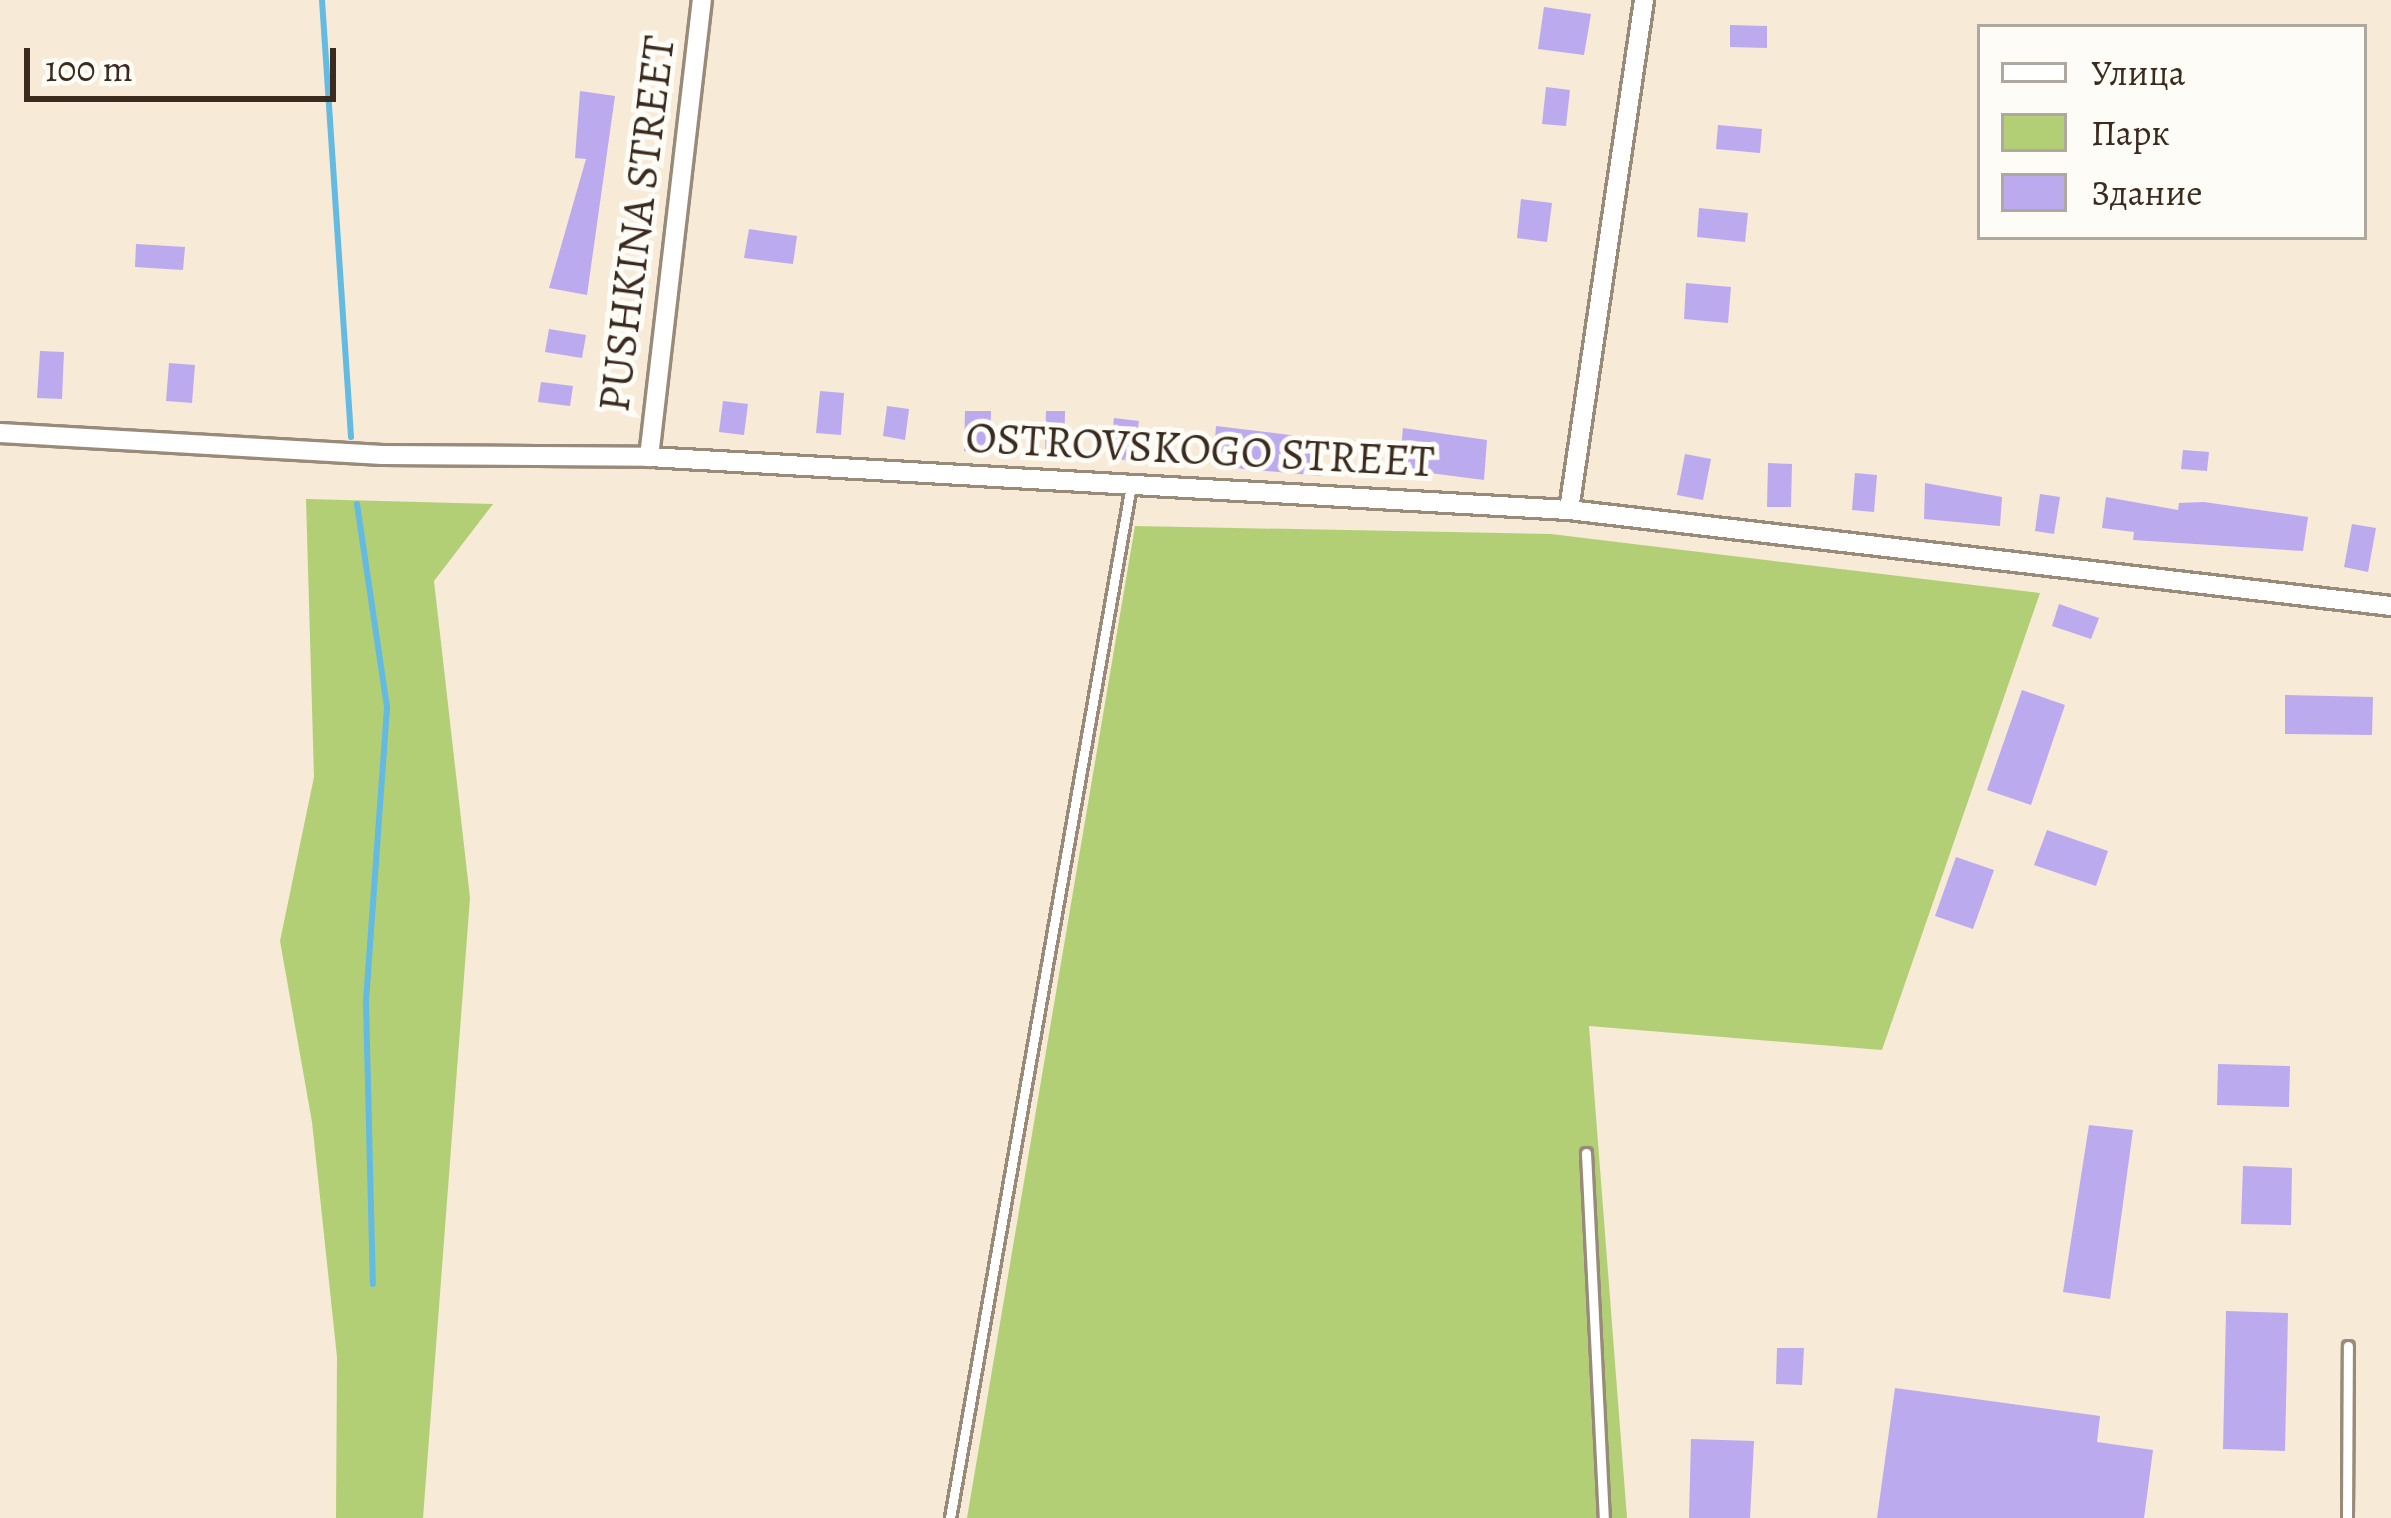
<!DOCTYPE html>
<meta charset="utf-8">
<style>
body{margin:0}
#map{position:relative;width:2391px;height:1518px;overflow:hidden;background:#f7ead7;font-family:Alegreya,serif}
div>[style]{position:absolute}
.green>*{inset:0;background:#b2cf76}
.stream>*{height:6px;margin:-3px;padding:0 3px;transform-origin:3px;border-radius:3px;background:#64bae1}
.building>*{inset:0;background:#bcaaef}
.roads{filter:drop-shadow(3px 0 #998a7a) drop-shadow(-3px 0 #998a7a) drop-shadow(0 3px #998a7a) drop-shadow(0 -3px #998a7a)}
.lane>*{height:9px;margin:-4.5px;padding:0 4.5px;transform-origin:4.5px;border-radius:4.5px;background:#fff}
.street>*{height:18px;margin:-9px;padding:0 9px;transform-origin:9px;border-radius:9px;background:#fff}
span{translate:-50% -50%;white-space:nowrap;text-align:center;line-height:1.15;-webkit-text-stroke:10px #fdfcf7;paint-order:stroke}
.street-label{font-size:45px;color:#3b2a1e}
.legend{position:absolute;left:1977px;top:24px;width:390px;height:216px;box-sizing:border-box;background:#fdfcf7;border:3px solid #afa8a0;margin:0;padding:15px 21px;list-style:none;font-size:36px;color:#3b2a1e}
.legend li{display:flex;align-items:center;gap:24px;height:60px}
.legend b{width:60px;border:3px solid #afa8a0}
.scale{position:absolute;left:24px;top:48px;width:312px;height:54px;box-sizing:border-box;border:6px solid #3b2a1e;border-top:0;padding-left:15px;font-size:36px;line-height:42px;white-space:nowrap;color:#3b2a1e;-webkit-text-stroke:9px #fdfcf7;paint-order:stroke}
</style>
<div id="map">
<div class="green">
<i style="clip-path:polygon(306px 499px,493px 504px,434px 581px,470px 898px,423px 1518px,336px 1518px,337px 1357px,312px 1122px,280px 941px,314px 777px)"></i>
<i style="clip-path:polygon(1135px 526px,1551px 534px,2040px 593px,1882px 1050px,1589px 1026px,1627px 1518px,967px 1518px)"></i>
</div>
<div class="stream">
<i style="left:322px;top:0;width:438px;rotate:86.2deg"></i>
<i style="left:357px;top:504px;width:206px;rotate:81.6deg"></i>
<i style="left:387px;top:708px;width:296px;rotate:94.1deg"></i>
<i style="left:366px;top:1003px;width:281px;rotate:88.6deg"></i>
</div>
<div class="building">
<i style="clip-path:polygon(1544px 7px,1591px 14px,1584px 55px,1538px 49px)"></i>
<i style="clip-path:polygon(1730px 25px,1767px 26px,1767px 48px,1730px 47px)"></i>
<i style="clip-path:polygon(1546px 87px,1570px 90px,1566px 126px,1542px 124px)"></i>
<i style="clip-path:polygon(580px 91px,615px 96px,587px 295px,549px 288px,586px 159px,575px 158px)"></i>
<i style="clip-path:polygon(1718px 125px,1762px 129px,1760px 153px,1716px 149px)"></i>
<i style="clip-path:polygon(1521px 199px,1552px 203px,1547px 242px,1517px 238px)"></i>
<i style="clip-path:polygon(1699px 208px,1748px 213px,1745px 242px,1697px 237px)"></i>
<i style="clip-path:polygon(749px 229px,797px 236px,793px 264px,744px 258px)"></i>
<i style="clip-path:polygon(136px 244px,185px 247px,183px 270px,135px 267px)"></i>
<i style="clip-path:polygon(1686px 283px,1731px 287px,1728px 323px,1684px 319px)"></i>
<i style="clip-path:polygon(549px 329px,586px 335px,582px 358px,545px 352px)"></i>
<i style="clip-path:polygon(40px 351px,64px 352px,62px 399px,37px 398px)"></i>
<i style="clip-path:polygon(169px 363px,195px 365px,192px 403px,166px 401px)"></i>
<i style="clip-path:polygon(541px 382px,573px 386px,570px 406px,538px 402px)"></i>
<i style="clip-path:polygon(820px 391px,844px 393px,841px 435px,816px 433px)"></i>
<i style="clip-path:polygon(723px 401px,748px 404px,744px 435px,719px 432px)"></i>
<i style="clip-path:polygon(887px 406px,909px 409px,905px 440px,883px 436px)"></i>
<i style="clip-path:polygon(965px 411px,991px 411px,990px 452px,964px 451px)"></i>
<i style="clip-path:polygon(1046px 411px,1065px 411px,1064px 459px,1045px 458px)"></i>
<i style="clip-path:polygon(1114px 418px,1139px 421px,1133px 461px,1109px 458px)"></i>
<i style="clip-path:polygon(1216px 426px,1322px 439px,1321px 476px,1213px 466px)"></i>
<i style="clip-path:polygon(1403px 428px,1487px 440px,1484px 480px,1399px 469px)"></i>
<i style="clip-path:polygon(2183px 450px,2209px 452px,2207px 471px,2181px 469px)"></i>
<i style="clip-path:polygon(1685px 454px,1711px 459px,1703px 500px,1677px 495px)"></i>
<i style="clip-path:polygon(1768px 463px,1792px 464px,1791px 507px,1767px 507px)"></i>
<i style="clip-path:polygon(1855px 473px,1877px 475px,1874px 512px,1852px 510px)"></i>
<i style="clip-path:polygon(1925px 483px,2002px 497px,2000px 526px,1924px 519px)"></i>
<i style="clip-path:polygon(2040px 494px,2060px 497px,2054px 534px,2035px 531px)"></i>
<i style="clip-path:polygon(2106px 497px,2178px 510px,2179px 503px,2204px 502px,2308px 517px,2303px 551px,2133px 540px,2134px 532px,2102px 528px)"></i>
<i style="clip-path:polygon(2352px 524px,2376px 528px,2368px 572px,2344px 567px)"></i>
<i style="clip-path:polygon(2059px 604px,2099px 618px,2091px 639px,2052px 626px)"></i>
<i style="clip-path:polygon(2022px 690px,2065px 705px,2031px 805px,1987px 790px)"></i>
<i style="clip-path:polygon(2285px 695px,2373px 697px,2372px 735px,2285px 734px)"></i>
<i style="clip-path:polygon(2047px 830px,2108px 851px,2096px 886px,2034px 865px)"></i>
<i style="clip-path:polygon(1956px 857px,1994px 870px,1973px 929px,1935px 916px)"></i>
<i style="clip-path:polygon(2218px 1064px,2290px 1066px,2289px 1107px,2217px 1105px)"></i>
<i style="clip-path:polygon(2089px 1125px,2133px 1130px,2110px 1299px,2063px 1292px)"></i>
<i style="clip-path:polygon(2243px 1166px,2292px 1168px,2291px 1225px,2241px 1224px)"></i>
<i style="clip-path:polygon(2226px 1311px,2288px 1313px,2285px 1451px,2223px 1449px)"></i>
<i style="clip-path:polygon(1777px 1348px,1804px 1348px,1802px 1385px,1776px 1384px)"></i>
<i style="clip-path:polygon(1895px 1388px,2100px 1416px,2097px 1442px,2153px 1450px,2144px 1518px,1877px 1518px)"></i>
<i style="clip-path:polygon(1691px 1439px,1754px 1441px,1750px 1518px,1689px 1518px)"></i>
</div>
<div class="roads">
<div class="lane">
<i style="left:1586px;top:1153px;width:365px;rotate:87.2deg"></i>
<i style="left:950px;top:1518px;width:1049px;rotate:-80.06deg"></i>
<i style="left:2347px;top:1518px;width:172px;rotate:-89.7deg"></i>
</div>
<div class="street">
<i style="left:0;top:433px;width:383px;rotate:3.3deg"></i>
<i style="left:382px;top:455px;width:267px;rotate:0.4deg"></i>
<i style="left:649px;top:457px;width:922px;rotate:3.3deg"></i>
<i style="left:1569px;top:510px;width:828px;rotate:6.66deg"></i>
<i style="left:649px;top:457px;width:460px;rotate:-83.4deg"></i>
<i style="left:1569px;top:510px;width:515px;rotate:-81.63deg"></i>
</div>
</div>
<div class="street-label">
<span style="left:637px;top:224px;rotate:-83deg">PUSHKINA STREET</span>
<span style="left:1200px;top:450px;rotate:3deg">OSTROVSKOGO STREET</span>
</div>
<ul class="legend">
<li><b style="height:15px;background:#fff"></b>Улица</li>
<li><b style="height:33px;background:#b2cf76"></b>Парк</li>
<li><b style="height:33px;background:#bcaaef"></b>Здание</li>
</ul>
<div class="scale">100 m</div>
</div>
